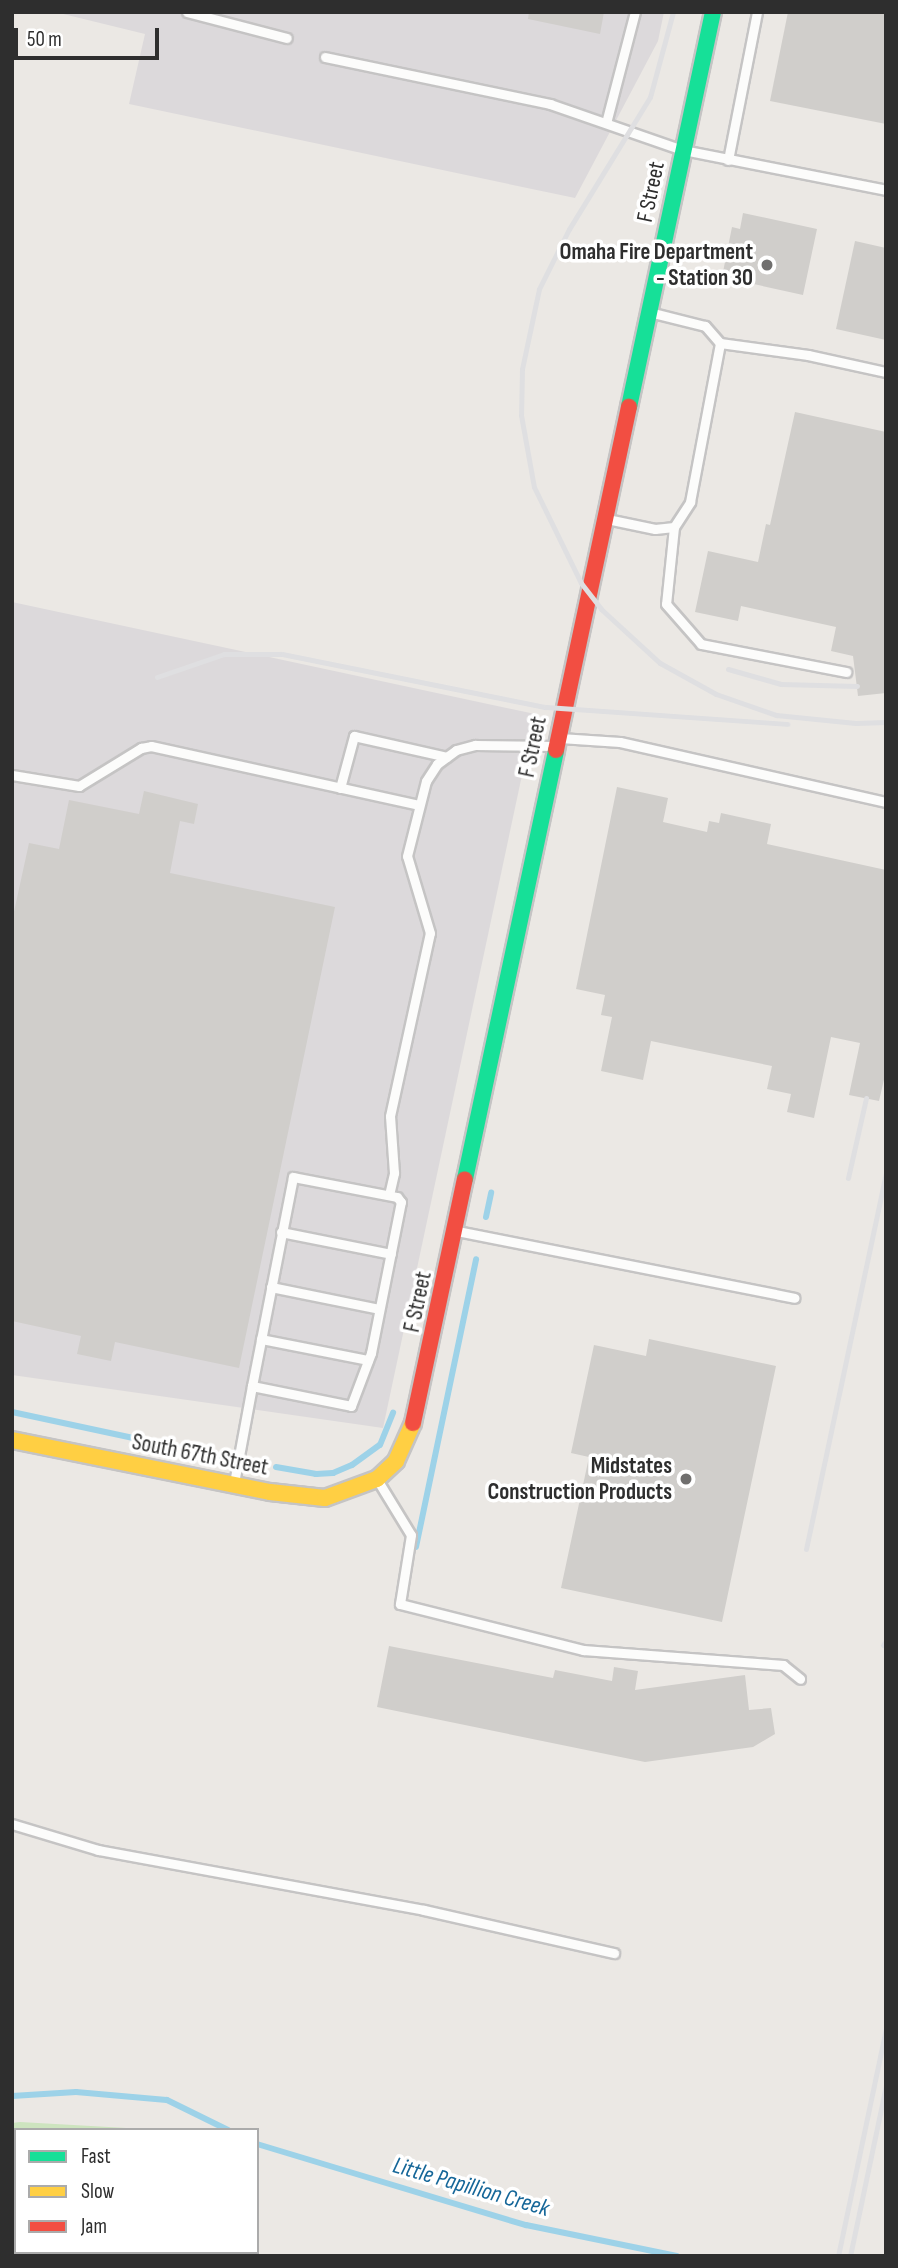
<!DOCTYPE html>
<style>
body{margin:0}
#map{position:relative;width:898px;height:2268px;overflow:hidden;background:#ebe8e4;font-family:"Sofia Sans Condensed",sans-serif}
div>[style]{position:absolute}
.industrial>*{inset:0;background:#dcd9db}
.green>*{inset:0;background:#cde4bf}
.stream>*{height:6px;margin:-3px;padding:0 3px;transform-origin:3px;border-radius:3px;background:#9dd2e8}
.building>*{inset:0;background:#d0cecb}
.roads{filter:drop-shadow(2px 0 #c5c4c4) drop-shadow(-2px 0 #c5c4c4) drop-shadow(0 2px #c5c4c4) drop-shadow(0 -2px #c5c4c4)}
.lane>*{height:9px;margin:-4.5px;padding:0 4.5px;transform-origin:4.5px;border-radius:4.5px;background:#fcfcfb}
.fast>*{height:16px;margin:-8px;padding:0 8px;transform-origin:8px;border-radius:8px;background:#16e098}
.slow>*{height:16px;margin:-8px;padding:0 8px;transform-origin:8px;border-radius:8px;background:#ffcf43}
.jam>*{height:16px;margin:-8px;padding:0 8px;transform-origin:8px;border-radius:8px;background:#f24e42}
.rail>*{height:5px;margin:-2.5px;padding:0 2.5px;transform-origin:2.5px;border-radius:2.5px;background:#dfdfe1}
.dots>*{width:19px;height:19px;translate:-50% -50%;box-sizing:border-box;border:4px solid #fff;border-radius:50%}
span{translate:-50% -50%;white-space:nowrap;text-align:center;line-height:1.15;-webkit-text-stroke:7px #fff;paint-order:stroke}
.street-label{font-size:23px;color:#2e2e2e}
.poi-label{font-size:23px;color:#2e2e2e;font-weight:700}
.right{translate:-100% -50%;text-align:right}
.water-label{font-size:24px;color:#166799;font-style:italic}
.frame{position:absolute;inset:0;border:14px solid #2e2e2e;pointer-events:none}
.legend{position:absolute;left:14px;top:2128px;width:245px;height:126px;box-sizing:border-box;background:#fff;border:2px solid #ababab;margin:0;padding:9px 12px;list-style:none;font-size:21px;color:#2e2e2e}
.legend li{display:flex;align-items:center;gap:14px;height:35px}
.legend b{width:35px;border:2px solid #ababab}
.scale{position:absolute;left:14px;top:28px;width:145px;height:32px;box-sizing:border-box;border:4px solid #2e2e2e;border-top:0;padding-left:9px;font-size:21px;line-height:24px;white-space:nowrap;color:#2e2e2e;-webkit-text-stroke:5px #fff;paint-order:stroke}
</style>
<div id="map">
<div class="industrial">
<i style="clip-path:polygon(55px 12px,664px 12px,658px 41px,575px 198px,129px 104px,145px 34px)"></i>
<i style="clip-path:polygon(12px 602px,535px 714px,383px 1428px,12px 1375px)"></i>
</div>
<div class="green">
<i style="clip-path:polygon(20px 2122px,162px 2130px,16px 2130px,16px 2252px,211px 2252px,210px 2256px,12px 2256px,12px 2123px)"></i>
</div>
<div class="stream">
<i style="left:486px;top:1217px;width:25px;rotate:-78deg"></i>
<i style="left:12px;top:1412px;width:211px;rotate:12.1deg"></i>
<i style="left:276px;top:1467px;width:41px;rotate:9.9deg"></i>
<i style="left:316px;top:1474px;width:17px;rotate:-3deg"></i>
<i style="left:333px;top:1473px;width:21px;rotate:-23deg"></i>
<i style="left:352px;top:1465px;width:34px;rotate:-36deg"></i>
<i style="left:380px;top:1445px;width:35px;rotate:-68deg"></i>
<i style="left:416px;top:1547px;width:294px;rotate:-78.2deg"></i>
<i style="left:12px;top:2096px;width:64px;rotate:-3.6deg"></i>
<i style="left:76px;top:2092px;width:91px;rotate:5deg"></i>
<i style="left:167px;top:2100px;width:68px;rotate:26.2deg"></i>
<i style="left:257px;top:2144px;width:281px;rotate:16.8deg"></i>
<i style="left:526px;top:2225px;width:154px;rotate:11.6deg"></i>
<i style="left:222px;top:2256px;width:4px;rotate:-76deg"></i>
</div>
<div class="building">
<i style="clip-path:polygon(529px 12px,604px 12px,600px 34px,528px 19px)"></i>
<i style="clip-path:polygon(788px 12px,886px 12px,886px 124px,770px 101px)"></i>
<i style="clip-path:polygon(743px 213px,817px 229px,803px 295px,722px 277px,732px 227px,740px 229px)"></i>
<i style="clip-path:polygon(855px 241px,886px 248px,886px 340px,836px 329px)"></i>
<i style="clip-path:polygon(795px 412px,886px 432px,886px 693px,858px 696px,853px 656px,831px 651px,836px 627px,741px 606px,738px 621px,695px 612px,708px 551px,758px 562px,766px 524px,770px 525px)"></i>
<i style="clip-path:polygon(617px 787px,668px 798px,663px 822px,707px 832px,709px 821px,719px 823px,721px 813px,771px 824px,767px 844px,886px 870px,886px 1071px,879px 1101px,849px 1095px,860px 1043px,831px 1037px,814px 1118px,787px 1112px,791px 1094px,767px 1089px,772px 1066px,651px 1041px,643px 1080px,601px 1071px,612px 1017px,601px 1015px,605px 995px,576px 989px)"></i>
<i style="clip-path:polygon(144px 791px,198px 804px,194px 824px,180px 821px,170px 873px,335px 907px,239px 1368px,115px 1342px,111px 1361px,77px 1354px,81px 1336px,12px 1321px,12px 921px,29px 843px,59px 849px,69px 800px,139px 814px)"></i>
<i style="clip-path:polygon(649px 1339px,776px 1366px,722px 1622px,561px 1588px,589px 1457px,571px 1453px,594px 1345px,646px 1356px)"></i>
<i style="clip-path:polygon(389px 1646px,553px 1678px,555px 1670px,612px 1681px,614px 1667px,638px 1671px,635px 1690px,745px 1675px,749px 1710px,771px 1708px,775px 1734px,753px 1747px,645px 1762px,377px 1707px)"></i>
</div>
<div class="roads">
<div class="lane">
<i style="left:187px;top:12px;width:103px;rotate:14.6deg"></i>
<i style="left:325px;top:57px;width:230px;rotate:11.8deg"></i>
<i style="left:550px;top:104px;width:141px;rotate:19.1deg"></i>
<i style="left:683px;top:150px;width:207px;rotate:11.1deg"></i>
<i style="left:606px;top:123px;width:115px;rotate:-75.4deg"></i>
<i style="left:728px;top:160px;width:151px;rotate:-78.9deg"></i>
<i style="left:720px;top:343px;width:89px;rotate:7.8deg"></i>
<i style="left:808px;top:355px;width:80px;rotate:12.3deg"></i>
<i style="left:607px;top:519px;width:49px;rotate:11.8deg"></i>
<i style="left:655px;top:529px;width:19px;rotate:-6deg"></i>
<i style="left:674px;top:527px;width:30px;rotate:-57deg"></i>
<i style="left:690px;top:502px;width:162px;rotate:-79.3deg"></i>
<i style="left:720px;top:343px;width:23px;rotate:-131deg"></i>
<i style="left:705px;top:326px;width:54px;rotate:-166deg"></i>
<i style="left:674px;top:527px;width:77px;rotate:95.9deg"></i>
<i style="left:666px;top:604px;width:53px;rotate:48.8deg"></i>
<i style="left:701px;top:644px;width:148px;rotate:10.9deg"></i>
<i style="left:560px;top:738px;width:60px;rotate:3.8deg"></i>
<i style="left:620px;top:742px;width:273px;rotate:12.7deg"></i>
<i style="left:12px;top:775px;width:68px;rotate:9.3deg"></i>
<i style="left:79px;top:786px;width:73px;rotate:-31.5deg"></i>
<i style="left:141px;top:748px;width:10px;rotate:-11deg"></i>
<i style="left:151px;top:746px;width:274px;rotate:12.4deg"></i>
<i style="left:340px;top:788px;width:54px;rotate:-74.9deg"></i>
<i style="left:354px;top:736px;width:95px;rotate:12.7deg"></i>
<i style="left:389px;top:1195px;width:23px;rotate:-77deg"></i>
<i style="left:394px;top:1173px;width:57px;rotate:-94deg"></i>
<i style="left:390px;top:1116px;width:187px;rotate:-77.7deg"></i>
<i style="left:430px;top:933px;width:80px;rotate:-106.6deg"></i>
<i style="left:407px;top:856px;width:77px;rotate:-75.8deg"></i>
<i style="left:426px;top:781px;width:20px;rotate:-57deg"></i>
<i style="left:437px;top:764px;width:24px;rotate:-36deg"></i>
<i style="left:456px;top:750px;width:20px;rotate:-15deg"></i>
<i style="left:475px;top:745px;width:80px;rotate:0.7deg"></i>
<i style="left:457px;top:1231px;width:344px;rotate:11.2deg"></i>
<i style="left:281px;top:1232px;width:112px;rotate:11.3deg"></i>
<i style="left:271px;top:1287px;width:110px;rotate:11.5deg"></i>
<i style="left:261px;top:1339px;width:109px;rotate:11.1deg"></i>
<i style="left:378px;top:1481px;width:63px;rotate:58.6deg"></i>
<i style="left:411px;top:1535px;width:70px;rotate:99.1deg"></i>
<i style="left:400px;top:1604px;width:189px;rotate:14.1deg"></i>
<i style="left:583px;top:1650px;width:201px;rotate:4.3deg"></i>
<i style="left:783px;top:1665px;width:22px;rotate:39deg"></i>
<i style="left:234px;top:1483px;width:99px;rotate:-79.5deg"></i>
<i style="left:252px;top:1386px;width:101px;rotate:11.4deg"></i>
<i style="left:351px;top:1406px;width:57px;rotate:-69.3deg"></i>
<i style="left:371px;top:1353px;width:154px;rotate:-78.8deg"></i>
<i style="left:401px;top:1202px;width:6px;rotate:-129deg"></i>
<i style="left:397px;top:1197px;width:106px;rotate:-169.1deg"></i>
<i style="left:293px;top:1177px;width:213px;rotate:101.1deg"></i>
<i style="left:12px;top:1824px;width:90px;rotate:16.8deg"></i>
<i style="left:98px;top:1850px;width:331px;rotate:10.4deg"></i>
<i style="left:424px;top:1910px;width:195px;rotate:12.8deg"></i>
</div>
<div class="fast">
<i style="left:629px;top:407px;width:404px;rotate:-78deg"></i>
<i style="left:465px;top:1179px;width:439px;rotate:-78deg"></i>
</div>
<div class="slow">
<i style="left:12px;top:1440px;width:263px;rotate:11.4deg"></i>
<i style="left:270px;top:1492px;width:55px;rotate:6.2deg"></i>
<i style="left:325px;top:1498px;width:55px;rotate:-20.1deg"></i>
<i style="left:377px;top:1479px;width:26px;rotate:-43deg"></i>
<i style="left:396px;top:1461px;width:42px;rotate:-65.9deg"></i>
</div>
<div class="jam">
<i style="left:556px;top:750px;width:351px;rotate:-78deg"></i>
<i style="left:413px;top:1423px;width:249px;rotate:-78deg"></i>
</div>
</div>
<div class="rail">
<i style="left:673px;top:12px;width:88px;rotate:105.1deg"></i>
<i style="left:650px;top:97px;width:155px;rotate:121.5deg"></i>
<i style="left:569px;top:229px;width:67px;rotate:116.6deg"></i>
<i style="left:539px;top:289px;width:82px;rotate:102deg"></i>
<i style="left:522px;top:369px;width:46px;rotate:91.2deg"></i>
<i style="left:521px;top:415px;width:73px;rotate:79.8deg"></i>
<i style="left:534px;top:487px;width:107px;rotate:63.9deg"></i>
<i style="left:581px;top:583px;width:33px;rotate:52deg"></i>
<i style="left:601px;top:609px;width:80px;rotate:42.5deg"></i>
<i style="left:660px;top:663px;width:64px;rotate:29deg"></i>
<i style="left:716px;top:694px;width:64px;rotate:19.3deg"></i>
<i style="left:776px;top:715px;width:80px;rotate:5.7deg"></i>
<i style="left:856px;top:723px;width:30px;rotate:-2deg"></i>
<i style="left:728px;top:669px;width:55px;rotate:15.8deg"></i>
<i style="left:781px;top:684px;width:76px;rotate:1.5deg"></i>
<i style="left:157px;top:677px;width:71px;rotate:-18.9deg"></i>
<i style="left:224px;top:654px;width:58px"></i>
<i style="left:282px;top:654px;width:268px;rotate:11.4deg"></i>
<i style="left:545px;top:707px;width:243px;rotate:4deg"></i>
<i style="left:848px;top:1178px;width:82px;rotate:-77.3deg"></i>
<i style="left:806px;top:1549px;width:385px;rotate:-78deg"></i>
<i style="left:883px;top:1645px;width:5px;rotate:-53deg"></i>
<i style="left:838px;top:2256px;width:233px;rotate:-78.1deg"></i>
<i style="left:850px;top:2256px;width:175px;rotate:-78.1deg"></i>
</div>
<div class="dots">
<i style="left:767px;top:265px;background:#706f6e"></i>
<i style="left:686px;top:1479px;background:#706f6e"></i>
</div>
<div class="street-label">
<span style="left:651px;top:192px;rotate:-78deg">F Street</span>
<span style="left:533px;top:747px;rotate:-78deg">F Street</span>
<span style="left:418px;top:1302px;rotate:-78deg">F Street</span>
<span style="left:200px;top:1455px;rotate:11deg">South 67th Street</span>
</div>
<div class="poi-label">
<span class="right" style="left:753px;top:265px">Omaha Fire Department<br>- Station 30</span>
<span class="right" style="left:672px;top:1479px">Midstates<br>Construction Products</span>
</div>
<div class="water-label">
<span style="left:471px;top:2187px;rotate:16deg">Little Papillion Creek</span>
</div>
<div class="frame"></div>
<ul class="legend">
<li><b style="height:9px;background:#16e098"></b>Fast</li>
<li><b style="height:9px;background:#ffcf43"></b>Slow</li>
<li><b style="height:9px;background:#f24e42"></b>Jam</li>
</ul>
<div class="scale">50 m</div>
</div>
